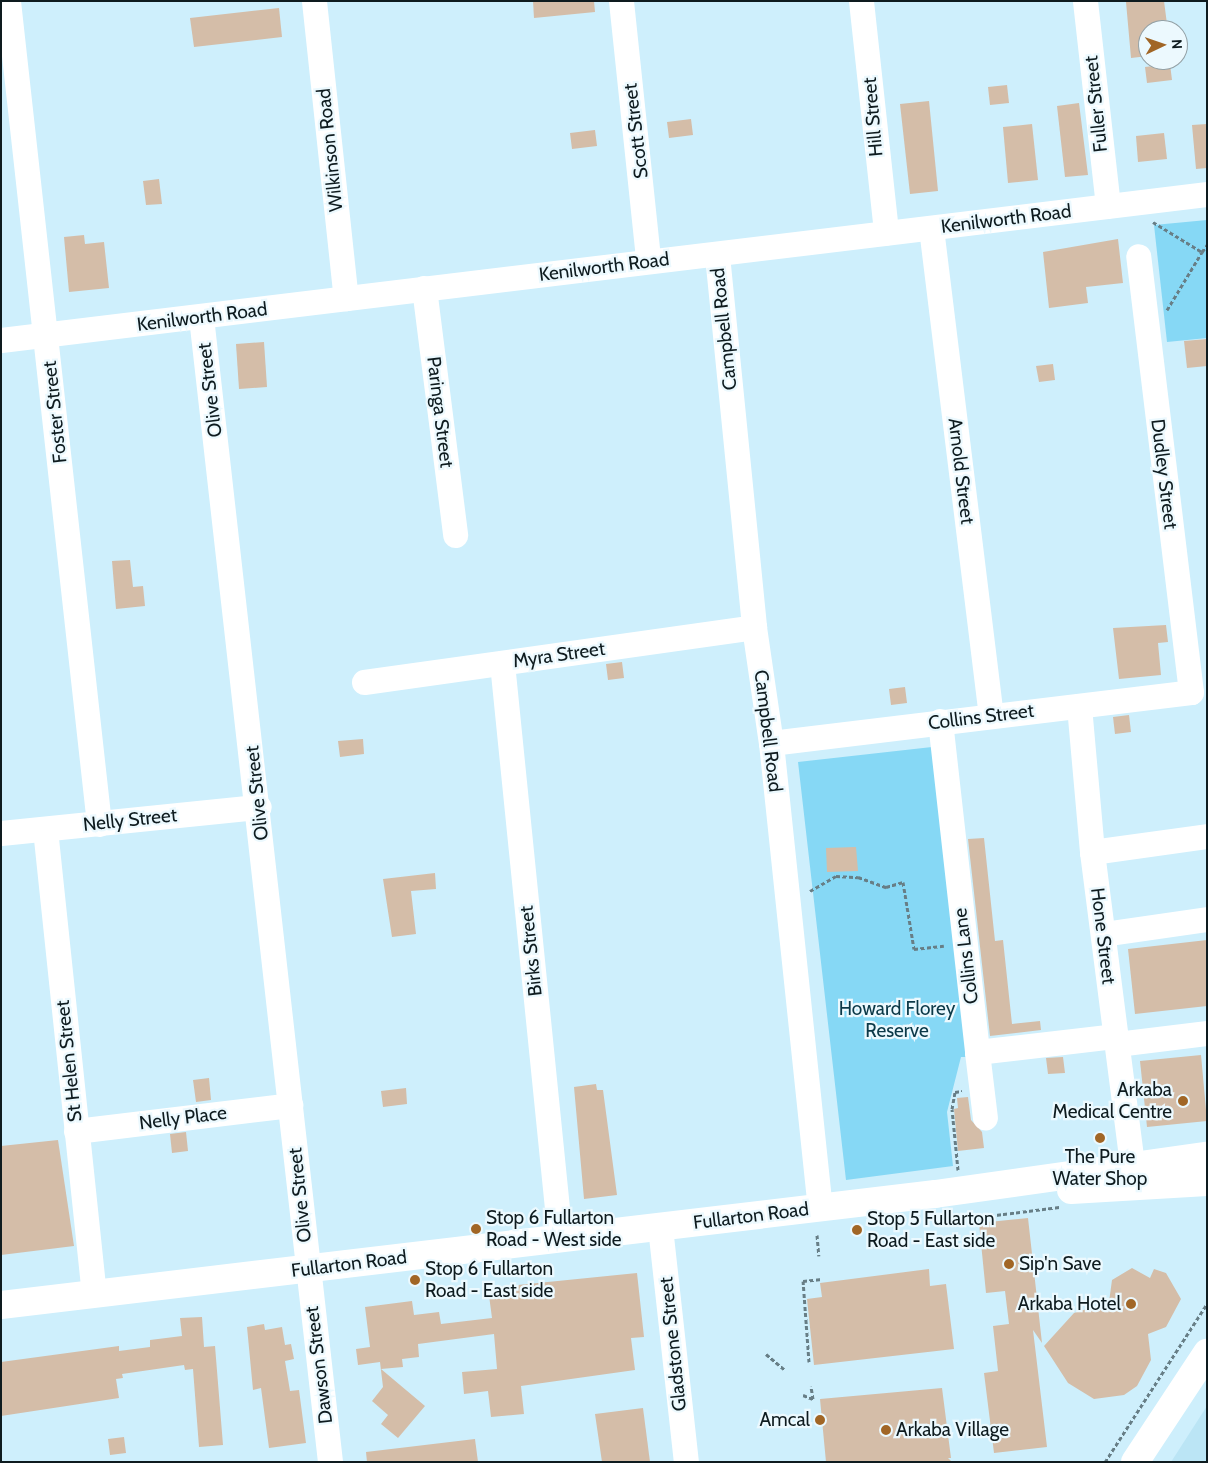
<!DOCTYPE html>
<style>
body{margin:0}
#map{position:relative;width:1208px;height:1463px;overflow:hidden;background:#ceeffc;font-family:Cabin,sans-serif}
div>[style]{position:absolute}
.built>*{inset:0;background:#bbe5f5}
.green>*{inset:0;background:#86d8f5}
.building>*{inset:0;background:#d4bda8}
.path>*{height:3px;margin-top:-1.5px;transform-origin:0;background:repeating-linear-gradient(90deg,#677e86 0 4px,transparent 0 6.5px)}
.minor>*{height:25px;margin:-12.5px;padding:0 12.5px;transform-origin:12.5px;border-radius:12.5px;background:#fff}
.major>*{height:28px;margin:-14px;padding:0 14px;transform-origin:14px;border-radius:14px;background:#fff}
.highway>*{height:28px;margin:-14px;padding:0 14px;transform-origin:14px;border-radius:14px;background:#fff}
.dots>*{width:14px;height:14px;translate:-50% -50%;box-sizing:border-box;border:2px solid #ecf9fe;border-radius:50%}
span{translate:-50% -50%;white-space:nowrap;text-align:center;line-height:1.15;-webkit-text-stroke:4.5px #ecf9fe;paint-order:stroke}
.street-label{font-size:19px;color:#0e1b1f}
.park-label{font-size:19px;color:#0b3948}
.poi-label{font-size:19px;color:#0e1b1f}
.right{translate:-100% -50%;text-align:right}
.left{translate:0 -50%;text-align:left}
.frame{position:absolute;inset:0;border:2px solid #0e1b1f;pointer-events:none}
.north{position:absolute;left:1138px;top:20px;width:50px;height:50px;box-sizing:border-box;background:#ecf9fe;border:1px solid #93a0a5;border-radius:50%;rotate:87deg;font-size:14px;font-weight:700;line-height:20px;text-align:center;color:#0e1b1f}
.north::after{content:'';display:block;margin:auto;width:18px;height:22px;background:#a16626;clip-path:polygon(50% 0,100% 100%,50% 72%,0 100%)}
</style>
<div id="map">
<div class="built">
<i style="clip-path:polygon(1207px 1406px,1207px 1462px,1171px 1462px)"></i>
</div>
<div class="green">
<i style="clip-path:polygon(1207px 220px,1207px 338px,1167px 342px,1154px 225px)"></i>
<i style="clip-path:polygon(932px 747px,970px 1057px,961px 1057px,947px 1112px,953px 1166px,846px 1180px,798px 762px)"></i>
</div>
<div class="building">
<i style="clip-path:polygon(533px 1px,594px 1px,595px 12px,534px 18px)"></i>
<i style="clip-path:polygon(1164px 1px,1167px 24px,1148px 30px,1148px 56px,1131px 58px,1126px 2px)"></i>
<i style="clip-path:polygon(279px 8px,282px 37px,194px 47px,190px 18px)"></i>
<i style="clip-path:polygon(1170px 64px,1172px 80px,1147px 83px,1145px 67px)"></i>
<i style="clip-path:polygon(1007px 85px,1009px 103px,990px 105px,988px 87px)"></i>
<i style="clip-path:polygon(929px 101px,938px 191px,910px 194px,900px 104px)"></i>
<i style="clip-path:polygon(1079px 103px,1088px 175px,1065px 177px,1057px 106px)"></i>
<i style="clip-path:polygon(691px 119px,693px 135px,669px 138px,667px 122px)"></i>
<i style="clip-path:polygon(1032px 124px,1038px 180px,1008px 183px,1003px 127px)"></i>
<i style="clip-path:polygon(1207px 124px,1207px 168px,1196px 169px,1192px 125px)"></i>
<i style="clip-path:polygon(595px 130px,597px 146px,572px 149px,570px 133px)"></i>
<i style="clip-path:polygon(1164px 133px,1167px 159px,1138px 162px,1136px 136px)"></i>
<i style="clip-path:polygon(159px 179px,162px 204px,146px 205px,143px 181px)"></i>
<i style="clip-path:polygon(84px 235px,85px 244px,104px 242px,109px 288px,69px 292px,64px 237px)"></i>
<i style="clip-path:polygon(1118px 239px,1123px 283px,1086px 287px,1088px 303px,1049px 308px,1043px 252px)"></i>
<i style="clip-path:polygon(1207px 339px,1207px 366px,1187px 368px,1184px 341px)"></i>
<i style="clip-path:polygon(264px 342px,267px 387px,239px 389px,236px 344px)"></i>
<i style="clip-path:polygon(1053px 364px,1055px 380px,1039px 382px,1036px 366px)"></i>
<i style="clip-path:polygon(130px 560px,133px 587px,143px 586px,145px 606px,116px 609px,112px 561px)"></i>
<i style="clip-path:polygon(1166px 625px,1168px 642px,1158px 643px,1161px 675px,1119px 679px,1113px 628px)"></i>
<i style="clip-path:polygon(622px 662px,624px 678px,608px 680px,606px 664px)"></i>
<i style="clip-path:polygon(905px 687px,907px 703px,891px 705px,889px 689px)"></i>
<i style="clip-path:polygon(1129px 715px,1131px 732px,1115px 734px,1113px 717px)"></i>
<i style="clip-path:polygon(363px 739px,364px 754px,340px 757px,338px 741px)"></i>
<i style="clip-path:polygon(984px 838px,995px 941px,1003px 940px,1012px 1024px,1040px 1021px,1041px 1030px,990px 1036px,968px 839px)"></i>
<i style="clip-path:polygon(856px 847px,858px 871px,827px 872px,826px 848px)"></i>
<i style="clip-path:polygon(435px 873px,436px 889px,411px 891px,416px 934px,392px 937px,383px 879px)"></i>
<i style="clip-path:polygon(1207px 940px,1207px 1006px,1135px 1014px,1128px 949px)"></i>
<i style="clip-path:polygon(1201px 1055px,1207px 1121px,1147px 1127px,1140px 1061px)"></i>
<i style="clip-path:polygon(1063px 1057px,1065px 1073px,1048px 1074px,1046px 1058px)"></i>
<i style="clip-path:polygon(209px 1078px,211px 1100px,196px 1102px,193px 1080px)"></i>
<i style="clip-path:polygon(596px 1084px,597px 1090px,603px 1090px,617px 1195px,584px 1199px,574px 1087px)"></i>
<i style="clip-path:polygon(406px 1088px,407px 1104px,383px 1107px,381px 1091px)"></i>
<i style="clip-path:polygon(968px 1097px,971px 1120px,982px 1132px,984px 1148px,958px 1151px,954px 1109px,958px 1108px,957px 1098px)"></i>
<i style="clip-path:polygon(186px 1132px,188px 1151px,172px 1153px,170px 1134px)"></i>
<i style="clip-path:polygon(58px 1140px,74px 1246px,1px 1255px,1px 1146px)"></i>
<i style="clip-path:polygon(1028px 1218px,1042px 1343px,1033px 1330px,1047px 1447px,994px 1453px,984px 1373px,998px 1371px,993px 1326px,1009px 1324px,1005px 1291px,986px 1293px,979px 1223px)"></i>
<i style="clip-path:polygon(1132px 1268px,1150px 1278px,1154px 1269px,1166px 1273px,1181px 1299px,1166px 1327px,1148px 1334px,1151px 1360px,1137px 1386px,1124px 1395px,1094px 1399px,1068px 1383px,1044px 1346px,1074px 1313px,1109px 1302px,1112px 1280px)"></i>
<i style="clip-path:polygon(929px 1269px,930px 1286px,946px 1284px,954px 1349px,814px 1365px,807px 1299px,822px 1297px,820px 1283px)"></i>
<i style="clip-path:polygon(637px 1273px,644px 1337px,631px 1338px,635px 1370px,521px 1386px,524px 1414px,491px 1417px,488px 1391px,464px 1394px,462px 1372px,497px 1369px,494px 1334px,418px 1344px,419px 1357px,402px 1359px,403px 1367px,381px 1369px,425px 1406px,398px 1438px,381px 1424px,388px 1415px,372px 1401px,383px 1387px,380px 1362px,358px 1365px,356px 1349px,370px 1347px,365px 1307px,412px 1301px,414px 1315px,439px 1312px,441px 1324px,492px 1318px,488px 1288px)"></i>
<i style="clip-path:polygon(202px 1317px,204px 1347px,215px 1346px,223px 1445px,199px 1447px,193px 1369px,185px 1370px,184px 1365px,122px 1374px,123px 1378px,116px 1379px,119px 1398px,1px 1416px,1px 1362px,119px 1346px,119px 1351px,150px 1347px,150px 1340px,182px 1336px,180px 1318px)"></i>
<i style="clip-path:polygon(264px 1324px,265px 1330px,282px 1327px,285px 1345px,291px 1344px,294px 1359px,285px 1361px,290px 1391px,299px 1390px,306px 1443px,269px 1448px,261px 1388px,253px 1390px,247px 1327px)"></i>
<i style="clip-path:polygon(942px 1388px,951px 1458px,948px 1458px,952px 1462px,826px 1462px,820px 1399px)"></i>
<i style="clip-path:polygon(643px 1408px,650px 1462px,602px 1462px,595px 1414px)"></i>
<i style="clip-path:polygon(124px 1437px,126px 1453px,110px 1455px,108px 1439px)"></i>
<i style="clip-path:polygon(475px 1439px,478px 1462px,367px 1462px,366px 1452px)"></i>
</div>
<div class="path">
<i style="left:1153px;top:222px;width:57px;rotate:31.5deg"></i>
<i style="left:1202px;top:252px;width:9px;rotate:-54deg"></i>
<i style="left:1167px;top:310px;width:68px;rotate:-58.9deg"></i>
<i style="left:810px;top:891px;width:30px;rotate:-30deg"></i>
<i style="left:836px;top:876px;width:22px;rotate:3deg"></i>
<i style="left:858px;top:877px;width:30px;rotate:20deg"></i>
<i style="left:886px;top:887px;width:18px;rotate:-16deg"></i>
<i style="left:903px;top:882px;width:68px;rotate:80.7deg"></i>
<i style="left:914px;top:949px;width:30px;rotate:-6deg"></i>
<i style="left:958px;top:1170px;width:61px;rotate:-95.6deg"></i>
<i style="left:952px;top:1109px;width:17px;rotate:-80deg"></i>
<i style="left:955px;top:1092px;width:7px;rotate:-8deg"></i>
<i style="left:971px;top:1218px;width:89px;rotate:-7.1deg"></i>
<i style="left:817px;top:1235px;width:21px;rotate:85deg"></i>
<i style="left:766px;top:1354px;width:25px;rotate:40deg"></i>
<i style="left:809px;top:1362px;width:81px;rotate:-94.2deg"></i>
<i style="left:803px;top:1281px;width:19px;rotate:-6deg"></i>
<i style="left:803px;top:1395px;width:11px;rotate:22deg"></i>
<i style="left:813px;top:1399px;width:13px;rotate:-99deg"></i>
<i style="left:1105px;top:1462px;width:188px;rotate:-57.2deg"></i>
</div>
<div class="minor">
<i style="left:8px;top:1px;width:828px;rotate:83.69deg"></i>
<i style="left:314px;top:1px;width:299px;rotate:83.9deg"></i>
<i style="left:621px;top:1px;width:260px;rotate:84deg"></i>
<i style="left:861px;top:1px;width:233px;rotate:83.8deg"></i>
<i style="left:1085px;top:1px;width:206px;rotate:83.6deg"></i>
<i style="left:931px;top:228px;width:491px;rotate:83deg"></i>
<i style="left:717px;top:255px;width:374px;rotate:84.3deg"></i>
<i style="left:754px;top:627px;width:117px;rotate:81.7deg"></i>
<i style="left:771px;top:743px;width:467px;rotate:84deg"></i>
<i style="left:424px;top:288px;width:249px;rotate:82.8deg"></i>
<i style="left:201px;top:317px;width:1152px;rotate:83.57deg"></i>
<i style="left:1px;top:340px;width:1215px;rotate:-6.9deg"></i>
<i style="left:502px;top:663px;width:578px;rotate:84.24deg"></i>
<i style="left:364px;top:682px;width:394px;rotate:-8deg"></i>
<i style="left:1079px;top:706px;width:147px;rotate:84.9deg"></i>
<i style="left:1092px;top:852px;width:317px;rotate:82.7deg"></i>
<i style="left:940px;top:721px;width:333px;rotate:83.6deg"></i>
<i style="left:977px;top:1052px;width:140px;rotate:-6.6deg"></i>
<i style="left:771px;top:743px;width:423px;rotate:-6.9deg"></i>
<i style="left:1191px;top:692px;width:439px;rotate:-96.9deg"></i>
<i style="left:45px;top:829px;width:468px;rotate:84deg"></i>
<i style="left:1px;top:833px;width:259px;rotate:-5.8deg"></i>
<i style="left:1092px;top:852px;width:116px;rotate:-7.9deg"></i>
<i style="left:1103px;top:934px;width:105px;rotate:-8.2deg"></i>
<i style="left:1117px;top:1044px;width:91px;rotate:-7deg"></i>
<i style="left:977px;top:1052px;width:66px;rotate:83.1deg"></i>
<i style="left:76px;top:1131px;width:216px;rotate:-6.9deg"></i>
<i style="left:660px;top:1227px;width:236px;rotate:83.7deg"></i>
</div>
<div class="major">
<i style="left:1071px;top:1190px;width:136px;rotate:-3.4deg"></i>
<i style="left:1px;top:1305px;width:941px;rotate:-6.78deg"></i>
<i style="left:935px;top:1194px;width:275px;rotate:-8deg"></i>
</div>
<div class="highway">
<i style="left:1135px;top:1462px;width:131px;rotate:-56.6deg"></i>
</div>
<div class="dots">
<i style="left:1183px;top:1101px;background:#a16626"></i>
<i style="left:1100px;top:1138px;background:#a16626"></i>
<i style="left:476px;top:1229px;background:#a16626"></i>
<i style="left:857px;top:1230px;background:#a16626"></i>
<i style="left:1009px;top:1264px;background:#a16626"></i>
<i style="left:415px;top:1280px;background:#a16626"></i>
<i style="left:1131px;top:1304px;background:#a16626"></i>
<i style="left:820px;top:1420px;background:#a16626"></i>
<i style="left:886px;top:1430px;background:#a16626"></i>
</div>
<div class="street-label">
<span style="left:1096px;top:104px;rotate:-96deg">Fuller Street</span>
<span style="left:873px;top:117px;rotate:-95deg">Hill Street</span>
<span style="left:636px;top:131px;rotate:-97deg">Scott Street</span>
<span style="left:330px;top:150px;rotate:-96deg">Wilkinson Road</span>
<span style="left:1006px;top:219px;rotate:-7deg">Kenilworth Road</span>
<span style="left:604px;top:267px;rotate:-7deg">Kenilworth Road</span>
<span style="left:202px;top:317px;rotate:-7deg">Kenilworth Road</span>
<span style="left:724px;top:329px;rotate:-96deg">Campbell Road</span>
<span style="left:210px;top:390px;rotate:-97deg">Olive Street</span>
<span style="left:55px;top:412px;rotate:-96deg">Foster Street</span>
<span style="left:440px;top:412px;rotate:83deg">Paringa Street</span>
<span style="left:961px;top:471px;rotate:83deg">Arnold Street</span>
<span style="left:1164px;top:474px;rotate:83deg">Dudley Street</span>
<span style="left:559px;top:655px;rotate:-8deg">Myra Street</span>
<span style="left:981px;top:717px;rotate:-7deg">Collins Street</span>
<span style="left:768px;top:731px;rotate:83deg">Campbell Road</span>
<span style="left:257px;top:793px;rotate:-96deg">Olive Street</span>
<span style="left:130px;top:820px;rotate:-6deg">Nelly Street</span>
<span style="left:1103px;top:936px;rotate:83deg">Hone Street</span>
<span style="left:531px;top:951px;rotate:-96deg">Birks Street</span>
<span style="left:966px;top:956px;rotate:-97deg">Collins Lane</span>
<span style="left:69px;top:1061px;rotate:-96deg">St Helen Street</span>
<span style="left:183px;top:1118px;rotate:-7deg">Nelly Place</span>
<span style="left:300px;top:1195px;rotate:-96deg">Olive Street</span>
<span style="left:751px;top:1216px;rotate:-7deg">Fullarton Road</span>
<span style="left:349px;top:1264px;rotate:-7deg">Fullarton Road</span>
<span style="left:673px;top:1344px;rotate:-96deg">Gladstone Street</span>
<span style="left:319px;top:1365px;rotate:-97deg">Dawson Street</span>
</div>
<div class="park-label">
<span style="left:897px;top:1020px">Howard Florey<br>Reserve</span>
</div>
<div class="poi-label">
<span class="right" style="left:1172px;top:1101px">Arkaba<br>Medical Centre</span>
<span style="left:1100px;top:1168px">The Pure<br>Water Shop</span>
<span class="left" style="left:486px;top:1229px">Stop 6 Fullarton<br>Road - West side</span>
<span class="left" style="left:867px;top:1230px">Stop 5 Fullarton<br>Road - East side</span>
<span class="left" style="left:1019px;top:1264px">Sip'n Save</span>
<span class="left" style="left:425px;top:1280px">Stop 6 Fullarton<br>Road - East side</span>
<span class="right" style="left:1121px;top:1304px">Arkaba Hotel</span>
<span class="right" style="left:810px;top:1420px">Amcal</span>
<span class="left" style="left:896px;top:1430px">Arkaba Village</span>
</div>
<div class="frame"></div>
<div class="north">N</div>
</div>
